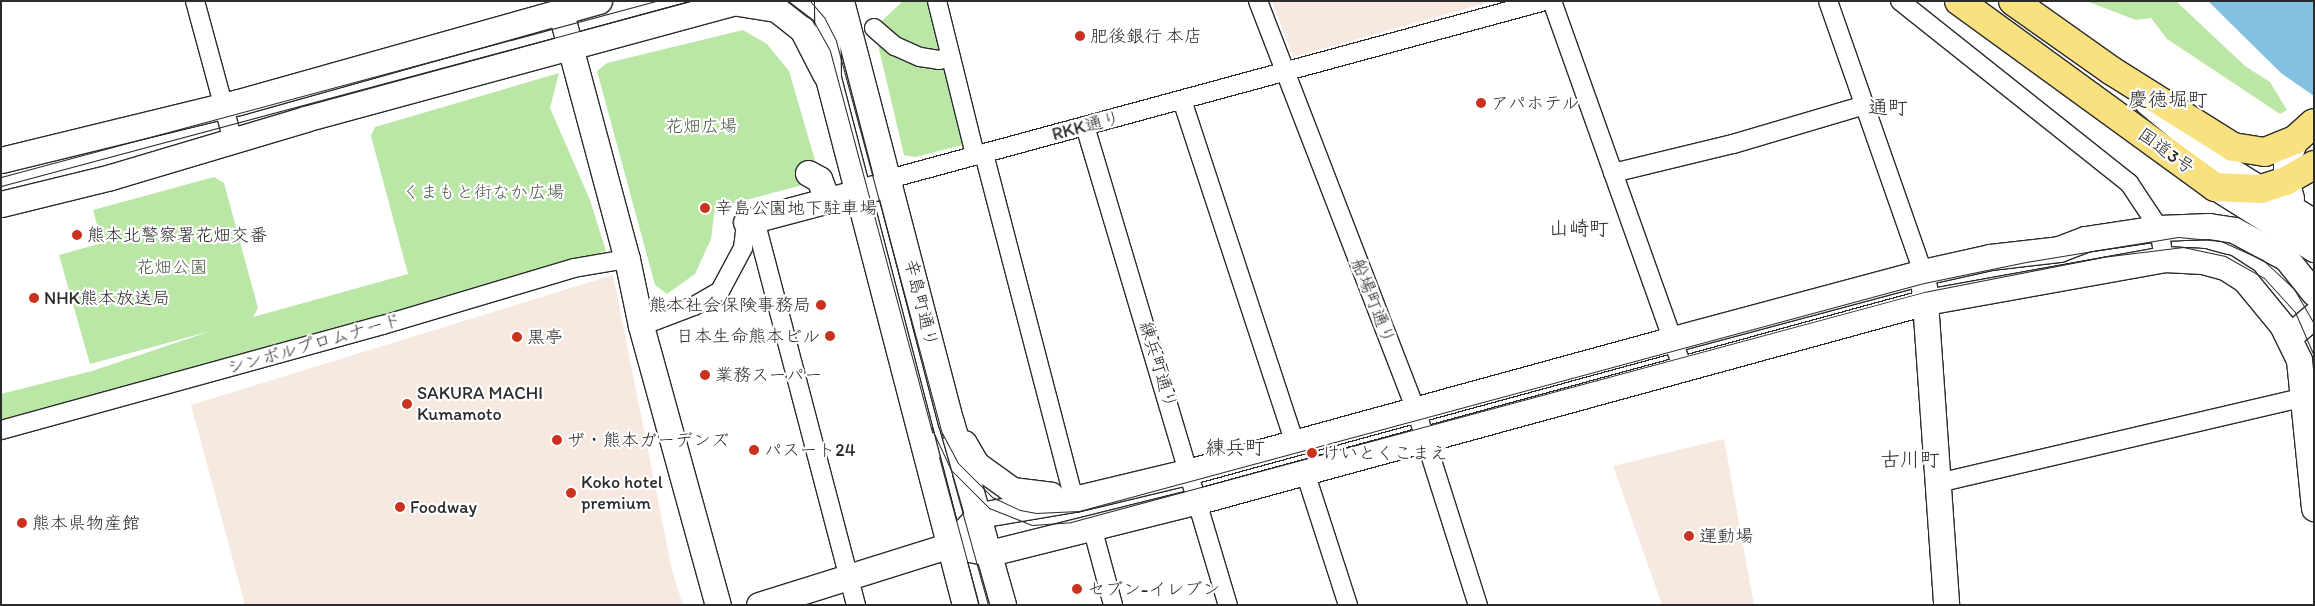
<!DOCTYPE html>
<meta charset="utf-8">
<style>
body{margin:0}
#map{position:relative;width:2315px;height:606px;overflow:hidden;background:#fff;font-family:Itim,"Klee One",sans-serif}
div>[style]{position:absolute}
.built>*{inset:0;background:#f7e9df}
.green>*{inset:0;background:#bae7a5}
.water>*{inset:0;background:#83c1e3}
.roads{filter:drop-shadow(1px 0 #2b2b2b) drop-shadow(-1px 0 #2b2b2b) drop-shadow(0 1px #2b2b2b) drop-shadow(0 -1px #2b2b2b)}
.street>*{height:18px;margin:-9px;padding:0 9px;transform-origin:9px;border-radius:9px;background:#fff}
.secondary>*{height:25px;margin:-12.5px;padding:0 12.5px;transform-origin:12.5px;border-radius:12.5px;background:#fff}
.highway>*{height:28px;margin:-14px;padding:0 14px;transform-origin:14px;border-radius:14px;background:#fae180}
.tram>*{height:1px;margin:-0.5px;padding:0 0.5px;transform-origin:0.5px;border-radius:0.5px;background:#2b2b2b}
.dots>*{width:14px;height:14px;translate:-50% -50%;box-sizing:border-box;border:2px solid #fff;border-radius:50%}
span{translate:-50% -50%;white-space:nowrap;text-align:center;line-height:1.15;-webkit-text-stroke:4.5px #fff;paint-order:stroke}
.poi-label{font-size:18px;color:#2b2b2b}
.left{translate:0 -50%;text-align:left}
.right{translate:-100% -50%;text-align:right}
.park-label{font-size:18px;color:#4f5a4a}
.street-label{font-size:18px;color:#2b2b2b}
.quarter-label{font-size:20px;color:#2b2b2b}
.frame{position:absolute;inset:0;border:2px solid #2b2b2b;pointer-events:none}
</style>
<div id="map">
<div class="built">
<i style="clip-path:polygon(1272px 1px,1493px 1px,1293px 57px)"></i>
<i style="clip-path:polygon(613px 275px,672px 570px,683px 605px,245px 605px,191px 405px)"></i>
<i style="clip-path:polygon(1724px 439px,1754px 605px,1662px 605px,1613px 466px)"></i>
</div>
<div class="green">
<i style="clip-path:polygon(903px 1px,930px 1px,967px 144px,915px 157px,904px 155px,874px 28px)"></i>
<i style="clip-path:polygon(2086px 1px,2176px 1px,2245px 66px,2270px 82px,2287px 110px,2280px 114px,2167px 39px,2151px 18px,2136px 20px)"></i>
<i style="clip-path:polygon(743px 30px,767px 44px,789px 71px,819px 174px,814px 182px,715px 208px,711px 239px,695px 274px,667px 294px,655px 285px,597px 71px,607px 63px)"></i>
<i style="clip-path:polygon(559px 73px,550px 108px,590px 200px,606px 251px,418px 311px,1px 430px,1px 394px,92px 371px,211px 331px,90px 364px,59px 255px,102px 243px,93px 210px,214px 177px,224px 183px,258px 308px,253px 317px,408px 274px,371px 136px,375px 127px)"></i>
</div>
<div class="water">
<i style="clip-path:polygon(2208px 1px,2314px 1px,2314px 96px,2281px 73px)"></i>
</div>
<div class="roads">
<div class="street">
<i style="left:195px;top:1px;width:145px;rotate:74.8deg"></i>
<i style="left:937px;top:1px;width:150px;rotate:76.1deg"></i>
<i style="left:1258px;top:1px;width:438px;rotate:68.9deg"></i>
<i style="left:1416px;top:410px;width:205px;rotate:72.4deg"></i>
<i style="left:1552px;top:1px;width:390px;rotate:70.4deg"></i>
<i style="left:1828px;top:1px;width:287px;rotate:70.7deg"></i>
<i style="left:1900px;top:1px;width:293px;rotate:38.5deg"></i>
<i style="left:2129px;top:183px;width:54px;rotate:56.3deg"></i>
<i style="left:2159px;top:228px;width:31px;rotate:81deg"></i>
<i style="left:874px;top:28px;width:28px;rotate:41deg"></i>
<i style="left:895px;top:46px;width:27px;rotate:24deg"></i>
<i style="left:920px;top:57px;width:19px;rotate:9deg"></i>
<i style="left:939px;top:60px;width:12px;rotate:-14deg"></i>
<i style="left:1182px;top:100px;width:361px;rotate:71.8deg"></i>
<i style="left:1085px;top:126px;width:500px;rotate:73.4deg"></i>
<i style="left:984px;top:154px;width:357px;rotate:75.4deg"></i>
<i style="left:1613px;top:173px;width:123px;rotate:-13.6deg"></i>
<i style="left:1733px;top:144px;width:138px;rotate:-16.5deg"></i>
<i style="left:889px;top:179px;width:680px;rotate:-15.18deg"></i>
<i style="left:755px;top:220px;width:398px;rotate:75.3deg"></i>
<i style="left:641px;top:326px;width:57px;rotate:-20.7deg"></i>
<i style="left:694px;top:306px;width:30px;rotate:-30deg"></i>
<i style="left:720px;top:291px;width:49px;rotate:-61.9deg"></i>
<i style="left:743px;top:248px;width:26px;rotate:-83deg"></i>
<i style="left:1px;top:430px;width:396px;rotate:-15.4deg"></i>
<i style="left:383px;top:325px;width:199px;rotate:-16.6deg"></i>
<i style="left:574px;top:268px;width:54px;rotate:-9.6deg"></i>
<i style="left:1305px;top:472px;width:140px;rotate:72.1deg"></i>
<i style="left:1938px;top:483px;width:376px;rotate:-13.2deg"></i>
<i style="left:2304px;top:397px;width:9px;rotate:6deg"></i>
<i style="left:1092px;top:527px;width:81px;rotate:74.9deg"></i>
</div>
<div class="secondary">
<i style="left:827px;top:1px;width:77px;rotate:89.3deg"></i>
<i style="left:828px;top:78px;width:545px;rotate:75.43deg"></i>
<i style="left:841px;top:1px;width:435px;rotate:75.4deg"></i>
<i style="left:951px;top:422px;width:190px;rotate:74.1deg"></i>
<i style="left:738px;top:3px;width:38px;rotate:9deg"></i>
<i style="left:776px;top:9px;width:33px;rotate:38deg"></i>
<i style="left:802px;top:29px;width:51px;rotate:62.9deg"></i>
<i style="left:561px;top:13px;width:255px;rotate:75deg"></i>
<i style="left:627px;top:259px;width:68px;rotate:78.2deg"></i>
<i style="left:641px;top:326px;width:289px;rotate:74.6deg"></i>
<i style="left:2147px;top:102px;width:105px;rotate:39.6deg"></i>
<i style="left:2228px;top:169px;width:101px;rotate:31.6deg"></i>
<i style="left:1px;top:160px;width:245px;rotate:-13.7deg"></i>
<i style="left:239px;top:102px;width:374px;rotate:-15.7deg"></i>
<i style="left:808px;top:173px;width:13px;rotate:29deg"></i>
<i style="left:819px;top:179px;width:24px;rotate:68deg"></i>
<i style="left:2215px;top:187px;width:117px;rotate:32.1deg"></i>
<i style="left:2291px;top:198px;width:18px;rotate:-106deg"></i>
<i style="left:2286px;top:181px;width:18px;rotate:-90deg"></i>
<i style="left:2286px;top:163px;width:25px;rotate:-69deg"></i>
<i style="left:1px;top:204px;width:113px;rotate:-13.8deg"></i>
<i style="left:111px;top:177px;width:202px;rotate:-16.6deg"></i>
<i style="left:305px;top:119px;width:451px;rotate:-15.2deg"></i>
<i style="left:746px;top:222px;width:132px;rotate:-14.9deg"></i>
<i style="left:1924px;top:287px;width:319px;rotate:86deg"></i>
<i style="left:2289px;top:337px;width:33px;rotate:-41deg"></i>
<i style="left:964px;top:443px;width:24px;rotate:60deg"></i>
<i style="left:976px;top:464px;width:44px;rotate:35.8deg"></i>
<i style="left:1012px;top:490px;width:39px;rotate:7deg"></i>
<i style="left:951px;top:545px;width:40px;rotate:12deg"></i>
<i style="left:990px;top:553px;width:215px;rotate:-14deg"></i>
<i style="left:1199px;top:501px;width:754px;rotate:-15.31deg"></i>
<i style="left:1926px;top:302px;width:242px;rotate:-10.2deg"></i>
<i style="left:2164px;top:259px;width:38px;rotate:3deg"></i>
<i style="left:2202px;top:261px;width:24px;rotate:15deg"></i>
<i style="left:2225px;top:267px;width:24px;rotate:33deg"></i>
<i style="left:2245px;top:280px;width:58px;rotate:50.6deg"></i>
<i style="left:2282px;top:325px;width:39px;rotate:64deg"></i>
<i style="left:2299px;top:360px;width:149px;rotate:84.2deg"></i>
<i style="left:759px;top:605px;width:201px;rotate:-17.4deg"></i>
<i style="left:951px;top:545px;width:41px;rotate:-47deg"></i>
<i style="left:979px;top:515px;width:96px;rotate:-9.6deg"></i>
<i style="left:1074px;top:499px;width:120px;rotate:-13.5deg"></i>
<i style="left:1191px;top:471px;width:500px;rotate:-15.3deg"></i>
<i style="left:1673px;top:339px;width:259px;rotate:-15deg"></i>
<i style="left:1923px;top:272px;width:69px;rotate:-12.6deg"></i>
<i style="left:1990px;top:257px;width:69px;rotate:-6.6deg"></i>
<i style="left:2059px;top:249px;width:28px;rotate:-21deg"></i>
<i style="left:2085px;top:239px;width:75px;rotate:-8.5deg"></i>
<i style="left:2159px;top:228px;width:50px;rotate:-2.3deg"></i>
<i style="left:2209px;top:226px;width:25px;rotate:9deg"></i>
<i style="left:2234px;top:230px;width:59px;rotate:28.3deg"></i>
<i style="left:2286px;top:258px;width:45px;rotate:51.3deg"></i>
</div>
<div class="highway">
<i style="left:1959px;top:1px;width:316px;rotate:36deg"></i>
<i style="left:2215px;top:187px;width:46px;rotate:2.5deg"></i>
<i style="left:2261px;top:189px;width:26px;rotate:-18deg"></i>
<i style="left:2286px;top:181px;width:32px;rotate:-30deg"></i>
<i style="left:2013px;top:1px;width:121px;rotate:35.3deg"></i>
<i style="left:2112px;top:71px;width:143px;rotate:32.1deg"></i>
<i style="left:2233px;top:147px;width:32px;rotate:9deg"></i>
<i style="left:2265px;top:152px;width:32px;rotate:-22deg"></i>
<i style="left:2295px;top:140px;width:25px;rotate:-42deg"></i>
</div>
</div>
<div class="tram">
<i style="left:788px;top:1px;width:31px;rotate:37deg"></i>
<i style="left:813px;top:20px;width:35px;rotate:61deg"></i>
<i style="left:830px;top:51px;width:395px;rotate:75deg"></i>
<i style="left:810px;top:1px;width:21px;rotate:49deg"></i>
<i style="left:824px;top:17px;width:27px;rotate:63deg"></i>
<i style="left:836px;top:41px;width:411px;rotate:74.9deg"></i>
<i style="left:1px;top:177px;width:678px;rotate:-15.04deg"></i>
<i style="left:1px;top:186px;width:714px;rotate:-15.01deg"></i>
<i style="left:931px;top:427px;width:47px;rotate:65.1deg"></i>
<i style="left:951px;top:470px;width:54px;rotate:45deg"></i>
<i style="left:989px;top:508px;width:46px;rotate:21.6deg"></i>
<i style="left:1032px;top:525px;width:39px;rotate:-4deg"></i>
<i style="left:1071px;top:522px;width:883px;rotate:-15.09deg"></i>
<i style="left:1924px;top:292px;width:181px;rotate:-11.1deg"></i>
<i style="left:2102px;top:257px;width:82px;rotate:-7deg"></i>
<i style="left:2183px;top:247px;width:43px;rotate:12.1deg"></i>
<i style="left:2225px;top:256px;width:45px;rotate:29.4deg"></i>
<i style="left:2264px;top:278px;width:46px;rotate:47.6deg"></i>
<i style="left:2295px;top:312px;width:48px;rotate:66.6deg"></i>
<i style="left:942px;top:433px;width:34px;rotate:62deg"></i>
<i style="left:958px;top:463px;width:48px;rotate:45deg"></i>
<i style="left:992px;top:497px;width:31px;rotate:25deg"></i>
<i style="left:1020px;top:510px;width:15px;rotate:11deg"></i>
<i style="left:1035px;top:513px;width:44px;rotate:-2.6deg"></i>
<i style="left:1079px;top:511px;width:875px;rotate:-15.1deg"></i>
<i style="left:1924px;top:283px;width:104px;rotate:-11.6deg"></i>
<i style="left:2026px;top:262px;width:154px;rotate:-9.3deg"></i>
<i style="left:2178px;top:237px;width:43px;rotate:5.3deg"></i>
<i style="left:2221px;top:241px;width:46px;rotate:24.3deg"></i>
<i style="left:2263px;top:260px;width:42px;rotate:43.1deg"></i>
<i style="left:2294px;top:289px;width:39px;rotate:60deg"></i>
<i style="left:939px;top:457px;width:153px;rotate:74.9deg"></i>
<i style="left:952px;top:475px;width:135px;rotate:74.5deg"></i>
</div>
<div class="dots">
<i style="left:1080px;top:36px;background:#c8321e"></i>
<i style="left:1481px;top:103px;background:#c8321e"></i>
<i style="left:705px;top:208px;background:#c8321e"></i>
<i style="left:77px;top:235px;background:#c8321e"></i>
<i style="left:34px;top:298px;background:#c8321e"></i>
<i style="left:821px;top:305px;background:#c8321e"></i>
<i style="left:830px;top:336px;background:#c8321e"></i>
<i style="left:517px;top:337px;background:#c8321e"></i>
<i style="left:705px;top:375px;background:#c8321e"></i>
<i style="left:407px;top:404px;background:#c8321e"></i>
<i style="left:557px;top:440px;background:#c8321e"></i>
<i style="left:754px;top:450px;background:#c8321e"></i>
<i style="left:1312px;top:453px;background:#c8321e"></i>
<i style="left:571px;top:493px;background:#c8321e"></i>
<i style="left:400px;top:507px;background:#c8321e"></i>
<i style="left:22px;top:523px;background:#c8321e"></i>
<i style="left:1689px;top:536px;background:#c8321e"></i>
<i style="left:1077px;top:589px;background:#c8321e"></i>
</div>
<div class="poi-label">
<span class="left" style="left:1090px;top:36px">肥後銀行 本店</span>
<span class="left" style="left:1491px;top:103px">アパホテル</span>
<span class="left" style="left:715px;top:208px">辛島公園地下駐車場</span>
<span class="left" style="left:87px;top:235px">熊本北警察署花畑交番</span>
<span class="left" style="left:44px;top:298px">NHK熊本放送局</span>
<span class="right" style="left:811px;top:305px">熊本社会保険事務局</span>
<span class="right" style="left:820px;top:336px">日本生命熊本ビル</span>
<span class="left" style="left:527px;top:337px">黒亭</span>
<span class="left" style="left:715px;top:375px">業務スーパー</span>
<span class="left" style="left:417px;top:404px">SAKURA MACHI<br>Kumamoto</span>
<span class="left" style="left:567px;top:440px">ザ・熊本ガーデンズ</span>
<span class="left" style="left:764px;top:450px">パスート24</span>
<span class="left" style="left:1322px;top:453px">けいとくこまえ</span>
<span class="left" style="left:581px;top:493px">Koko hotel<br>premium</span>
<span class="left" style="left:410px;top:507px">Foodway</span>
<span class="left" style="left:32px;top:523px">熊本県物産館</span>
<span class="left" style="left:1699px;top:536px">運動場</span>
<span class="left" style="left:1087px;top:589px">セブン-イレブン</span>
</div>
<div class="park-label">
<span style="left:701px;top:126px">花畑広場</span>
<span style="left:483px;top:192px">くまもと街なか広場</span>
<span style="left:172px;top:267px">花畑公園</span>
</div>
<div class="street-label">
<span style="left:1086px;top:126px;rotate:-15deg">RKK通り</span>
<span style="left:2166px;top:151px;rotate:36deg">国道3号</span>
<span style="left:1373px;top:301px;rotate:68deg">船場町通り</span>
<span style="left:921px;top:303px;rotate:76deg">辛島町通り</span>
<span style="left:314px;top:344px;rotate:-16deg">シンボルプロムナード</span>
<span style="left:1158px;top:365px;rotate:73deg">練兵町通り</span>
</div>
<div class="quarter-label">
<span style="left:2168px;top:99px">慶徳堀町</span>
<span style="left:1888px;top:107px">通町</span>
<span style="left:1579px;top:228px">山崎町</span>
<span style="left:1235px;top:447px">練兵町</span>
<span style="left:1910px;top:459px">古川町</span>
</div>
<div class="frame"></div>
</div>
